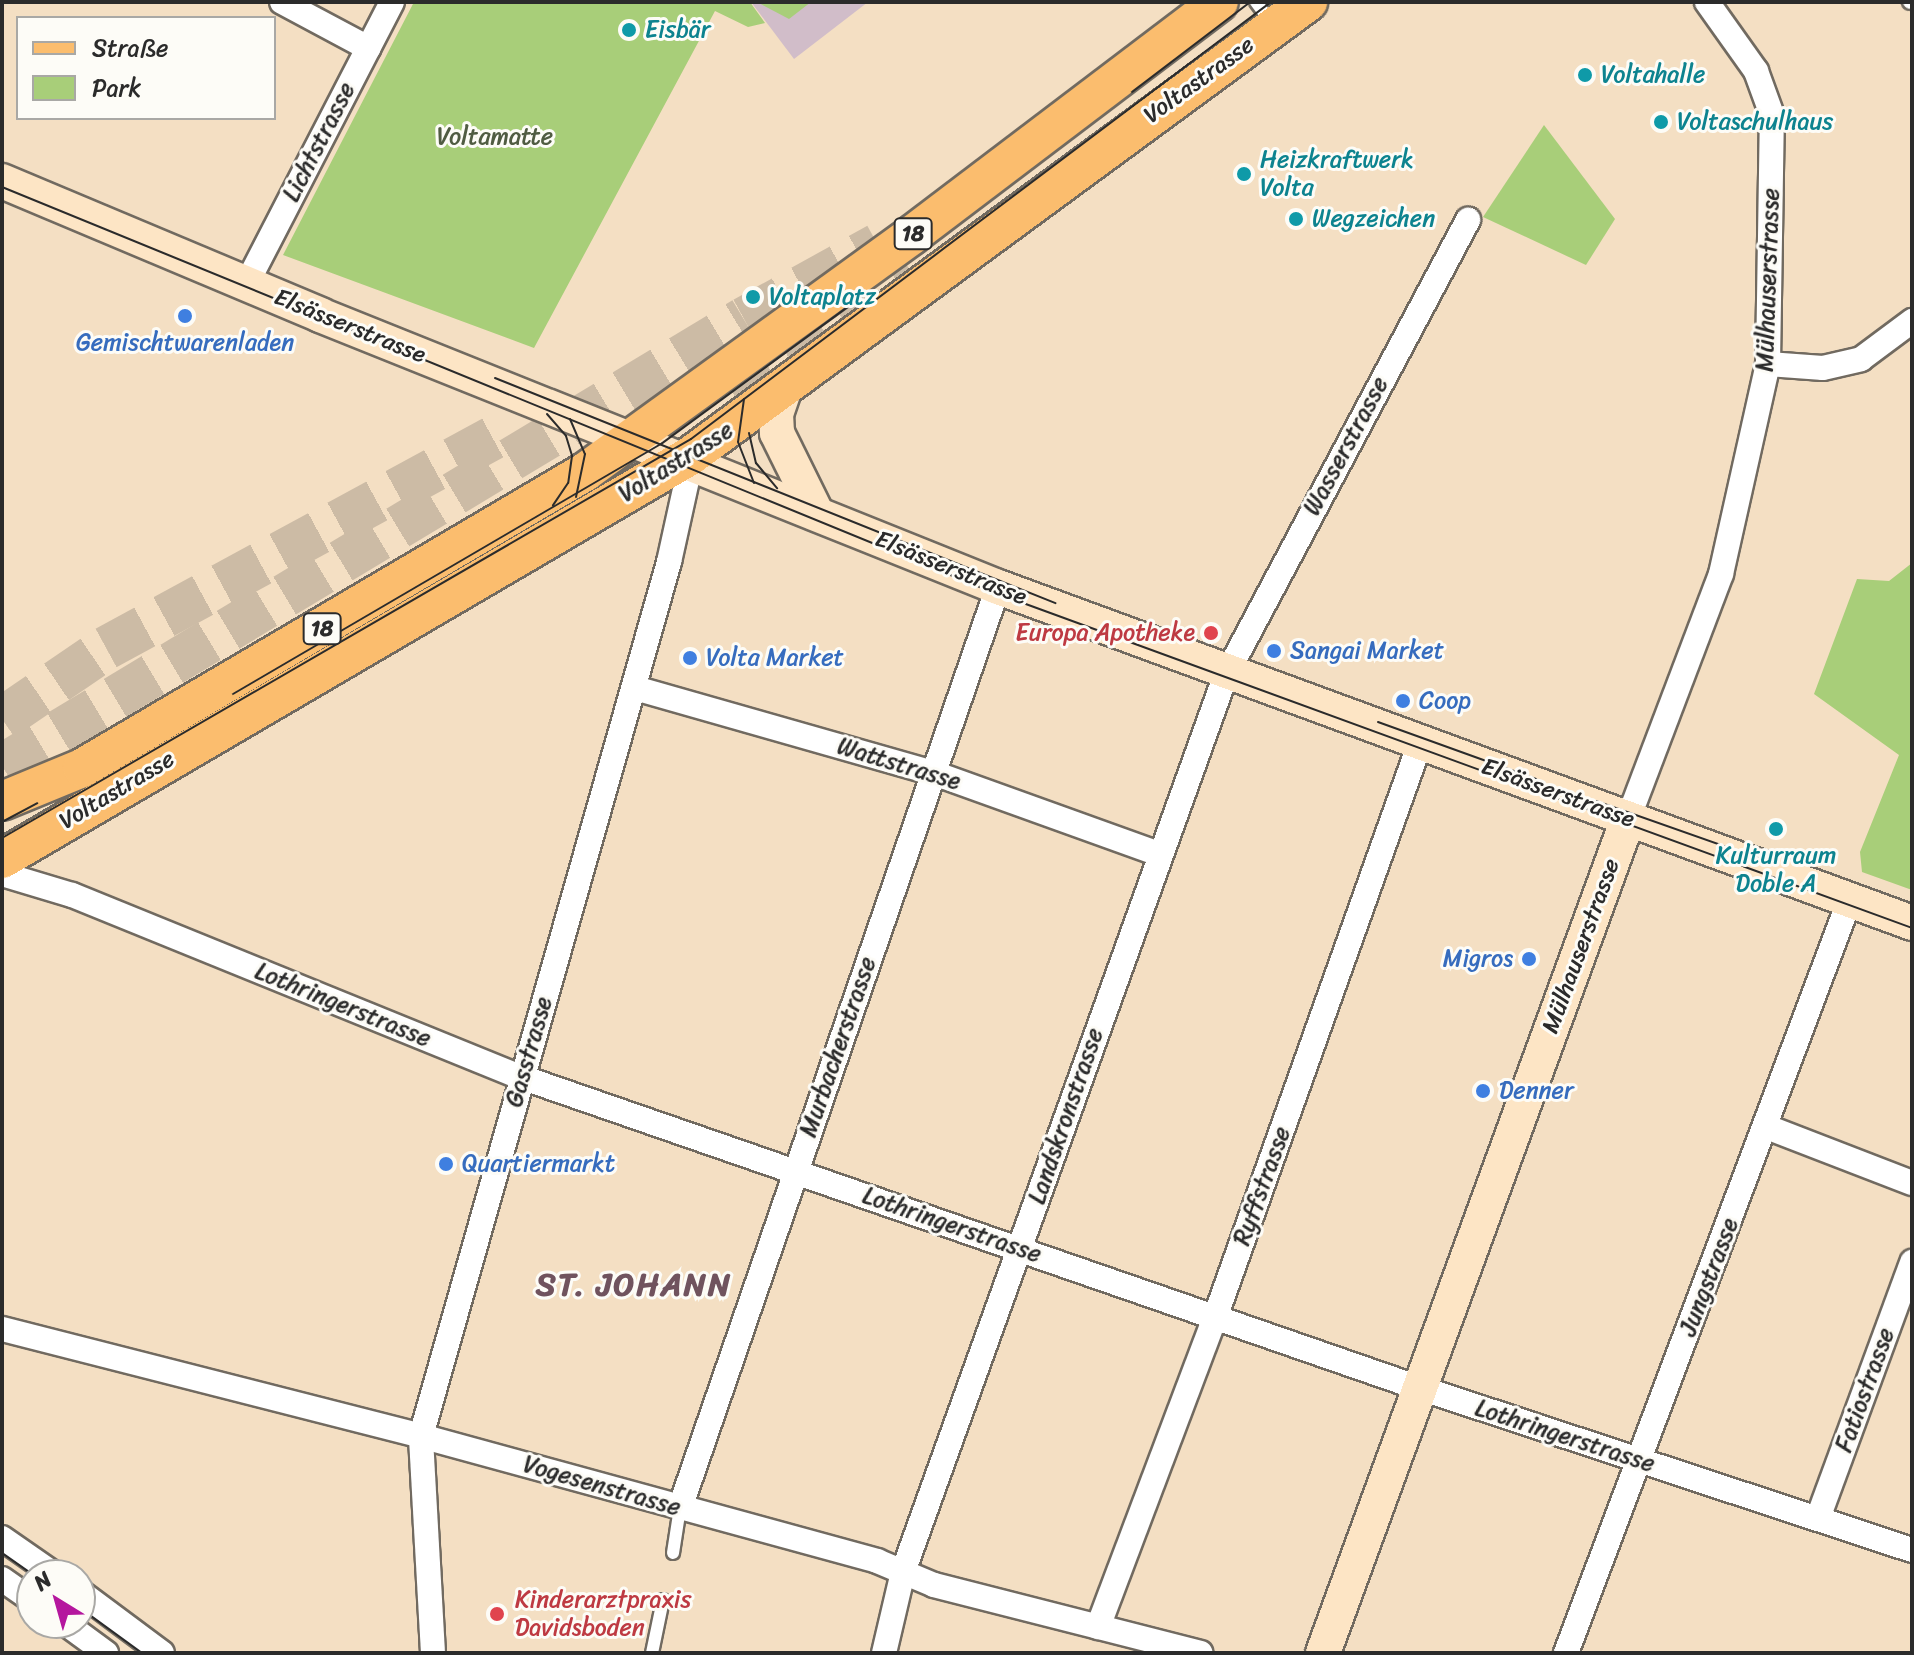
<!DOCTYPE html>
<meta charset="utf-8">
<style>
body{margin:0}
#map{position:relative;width:1914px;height:1655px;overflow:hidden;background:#f4dfc3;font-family:Sriracha,sans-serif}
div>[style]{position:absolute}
.industrial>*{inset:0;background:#d1bdc9}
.green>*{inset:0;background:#a8ce79}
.highway-tunnel>*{height:44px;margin-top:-22px;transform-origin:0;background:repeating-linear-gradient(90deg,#ccbba5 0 44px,transparent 0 66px)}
.roads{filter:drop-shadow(2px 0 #716a60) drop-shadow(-2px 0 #716a60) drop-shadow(0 2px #716a60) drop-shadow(0 -2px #716a60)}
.lane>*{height:12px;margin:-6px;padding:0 6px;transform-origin:6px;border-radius:6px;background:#fff}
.street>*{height:24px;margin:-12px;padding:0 12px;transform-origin:12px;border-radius:12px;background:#fff}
.secondary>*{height:34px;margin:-17px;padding:0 17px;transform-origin:17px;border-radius:17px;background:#fde5c5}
.primary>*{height:38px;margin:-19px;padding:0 19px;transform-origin:19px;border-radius:19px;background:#fbbd6e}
.tram>*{height:2px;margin:-1px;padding:0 1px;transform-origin:1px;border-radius:1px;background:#2b2b2b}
.dots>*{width:22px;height:22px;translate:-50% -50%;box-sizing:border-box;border:4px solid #fdfcf7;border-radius:50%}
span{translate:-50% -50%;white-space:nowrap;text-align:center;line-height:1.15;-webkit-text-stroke:6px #fdfcf7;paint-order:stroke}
.shield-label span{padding:2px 6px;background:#fdfcf7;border:2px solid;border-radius:6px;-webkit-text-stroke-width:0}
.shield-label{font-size:22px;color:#2b2b2b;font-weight:700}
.culture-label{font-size:24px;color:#0d838f}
.left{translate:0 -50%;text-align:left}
.street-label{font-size:24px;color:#2b2b2b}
.park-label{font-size:24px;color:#505c42}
.shop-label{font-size:24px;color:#366cbe}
.right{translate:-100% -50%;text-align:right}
.health-label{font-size:24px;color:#be3a42}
.district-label{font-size:32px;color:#70535e;font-weight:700;letter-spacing:2px}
.frame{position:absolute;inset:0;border:4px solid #2b2b2b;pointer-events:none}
.legend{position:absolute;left:16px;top:16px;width:260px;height:104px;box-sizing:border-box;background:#fdfcf7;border:2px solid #a9a8a5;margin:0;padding:10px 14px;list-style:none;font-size:24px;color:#2b2b2b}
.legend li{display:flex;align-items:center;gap:16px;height:40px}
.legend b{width:40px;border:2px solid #a9a8a5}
.north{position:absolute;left:16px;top:1559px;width:80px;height:80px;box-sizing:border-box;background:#fdfcf7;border:2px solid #a9a8a5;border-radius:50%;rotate:323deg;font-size:22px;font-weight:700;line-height:32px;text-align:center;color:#2b2b2b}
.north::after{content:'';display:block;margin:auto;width:28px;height:36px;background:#b5179e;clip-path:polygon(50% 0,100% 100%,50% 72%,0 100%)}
</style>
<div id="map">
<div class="industrial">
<i style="clip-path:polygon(751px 2px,868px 2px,794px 59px)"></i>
</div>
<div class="green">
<i style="clip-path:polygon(414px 2px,750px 2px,765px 23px,748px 27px,715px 11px,534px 348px,283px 255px)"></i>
<i style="clip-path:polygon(757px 2px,811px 2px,789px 19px)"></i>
<i style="clip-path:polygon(1544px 125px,1615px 219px,1586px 265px,1483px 217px)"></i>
<i style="clip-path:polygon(1912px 563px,1912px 890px,1862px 872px,1860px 852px,1899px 755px,1814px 694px,1857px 579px,1889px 581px)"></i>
</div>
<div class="highway-tunnel">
<i style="left:728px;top:385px;width:215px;rotate:-30.5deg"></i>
<i style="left:391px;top:612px;width:114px;rotate:-32.9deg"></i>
<i style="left:487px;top:550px;width:28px;rotate:-42deg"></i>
<i style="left:2px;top:719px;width:126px;rotate:-34.3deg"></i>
<i style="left:106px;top:648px;width:444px;rotate:-28.5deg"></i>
<i style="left:2px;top:766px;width:866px;rotate:-31.07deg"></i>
<i style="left:744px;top:319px;width:153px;rotate:-28.9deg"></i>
</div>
<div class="roads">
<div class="lane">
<i style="left:1256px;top:2px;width:26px;rotate:53deg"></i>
<i style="left:1909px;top:2px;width:1px;rotate:45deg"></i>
<i style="left:673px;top:1553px;width:46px;rotate:-81.2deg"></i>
<i style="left:652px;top:1653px;width:54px;rotate:-78.3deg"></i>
</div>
<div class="street">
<i style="left:282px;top:2px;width:98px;rotate:28.1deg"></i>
<i style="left:247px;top:283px;width:316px;rotate:-62.7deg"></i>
<i style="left:1768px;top:364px;width:55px;rotate:4.2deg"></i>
<i style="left:1823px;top:368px;width:39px;rotate:-13deg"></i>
<i style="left:1861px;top:359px;width:64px;rotate:-36.7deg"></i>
<i style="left:635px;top:688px;width:311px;rotate:15.9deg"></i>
<i style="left:934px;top:773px;width:239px;rotate:19.8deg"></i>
<i style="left:1628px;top:819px;width:262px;rotate:-69.2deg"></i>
<i style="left:1721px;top:574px;width:215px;rotate:-77.4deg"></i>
<i style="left:1768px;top:364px;width:249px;rotate:-89.1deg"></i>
<i style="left:1772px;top:115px;width:47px;rotate:-110deg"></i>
<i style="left:1756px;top:71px;width:85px;rotate:-125.4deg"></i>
<i style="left:2px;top:874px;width:73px;rotate:16.7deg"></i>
<i style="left:72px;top:895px;width:484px;rotate:22.1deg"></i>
<i style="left:521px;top:1077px;width:932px;rotate:19.1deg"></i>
<i style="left:1402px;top:1382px;width:537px;rotate:18.23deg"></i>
<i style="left:1767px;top:1127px;width:155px;rotate:21.1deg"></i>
<i style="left:2px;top:1329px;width:432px;rotate:14.3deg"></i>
<i style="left:421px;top:1436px;width:473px;rotate:15.3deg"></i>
<i style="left:877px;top:1561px;width:62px;rotate:22.8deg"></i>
<i style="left:934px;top:1585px;width:275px;rotate:14.3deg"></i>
<i style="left:680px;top:1508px;width:974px;rotate:-70.95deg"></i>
<i style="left:1818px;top:1518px;width:273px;rotate:-69.8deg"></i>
<i style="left:2px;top:1538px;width:65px;rotate:34.9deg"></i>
<i style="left:2px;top:1579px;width:37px;rotate:35deg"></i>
<i style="left:80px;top:1592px;width:102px;rotate:36.6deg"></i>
<i style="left:65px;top:1623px;width:51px;rotate:36.2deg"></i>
<i style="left:1098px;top:1627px;width:334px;rotate:-69.3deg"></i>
<i style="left:1216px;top:1315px;width:607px;rotate:-70.37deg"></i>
<i style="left:433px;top:1653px;width:217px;rotate:-93.2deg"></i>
<i style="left:421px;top:1436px;width:909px;rotate:-74.16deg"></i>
<i style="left:669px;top:562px;width:93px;rotate:-77.6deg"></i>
<i style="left:689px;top:471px;width:13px;rotate:-119deg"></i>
<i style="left:884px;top:1653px;width:83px;rotate:-76.8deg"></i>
<i style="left:903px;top:1572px;width:951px;rotate:-70.21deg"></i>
<i style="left:1225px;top:677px;width:518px;rotate:-62deg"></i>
<i style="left:1566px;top:1653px;width:806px;rotate:-69.36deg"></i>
</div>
<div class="secondary">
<i style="left:2px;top:181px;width:345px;rotate:22.8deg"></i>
<i style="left:320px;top:315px;width:731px;rotate:21.86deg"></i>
<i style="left:998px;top:587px;width:974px;rotate:20.18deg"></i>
<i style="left:785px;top:388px;width:28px;rotate:109deg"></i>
<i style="left:776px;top:414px;width:19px;rotate:87deg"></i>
<i style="left:777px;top:433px;width:90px;rotate:63.7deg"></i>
<i style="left:1323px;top:1653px;width:888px;rotate:-69.91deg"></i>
</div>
<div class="primary">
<i style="left:2px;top:801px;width:87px;rotate:-22.4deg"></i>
<i style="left:82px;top:768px;width:584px;rotate:-30.48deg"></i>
<i style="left:585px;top:472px;width:404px;rotate:-35.9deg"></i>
<i style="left:912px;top:235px;width:385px;rotate:-37.2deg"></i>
<i style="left:2px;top:859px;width:797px;rotate:-30.36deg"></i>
<i style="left:690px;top:456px;width:767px;rotate:-36.3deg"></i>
</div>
</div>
<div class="tram">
<i style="left:1132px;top:92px;width:148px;rotate:-37.3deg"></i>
<i style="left:2px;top:187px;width:1059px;rotate:22.25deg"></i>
<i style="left:982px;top:588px;width:990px;rotate:20.08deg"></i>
<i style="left:495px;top:378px;width:604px;rotate:21.89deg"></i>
<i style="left:744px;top:399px;width:43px;rotate:97.9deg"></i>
<i style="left:738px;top:442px;width:44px;rotate:68.7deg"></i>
<i style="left:547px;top:414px;width:29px;rotate:49deg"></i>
<i style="left:566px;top:436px;width:21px;rotate:73deg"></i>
<i style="left:572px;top:456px;width:27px;rotate:98deg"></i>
<i style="left:568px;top:483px;width:27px;rotate:124deg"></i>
<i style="left:570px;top:419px;width:38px;rotate:67deg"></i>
<i style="left:585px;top:454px;width:44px;rotate:101.8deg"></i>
<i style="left:749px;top:433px;width:31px;rotate:77deg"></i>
<i style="left:756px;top:463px;width:33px;rotate:50deg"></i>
<i style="left:233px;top:694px;width:496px;rotate:-30.3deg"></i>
<i style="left:661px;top:444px;width:248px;rotate:-36.3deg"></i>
<i style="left:1378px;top:722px;width:168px;rotate:19.8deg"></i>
<i style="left:1596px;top:801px;width:180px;rotate:19.4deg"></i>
<i style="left:2px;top:822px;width:40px;rotate:-28deg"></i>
<i style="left:2px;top:838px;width:796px;rotate:-30.08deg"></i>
<i style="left:691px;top:439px;width:726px;rotate:-37deg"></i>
<i style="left:2px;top:1553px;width:38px;rotate:35deg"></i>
<i style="left:80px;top:1608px;width:77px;rotate:36deg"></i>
</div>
<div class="dots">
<i style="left:629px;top:30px;background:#0f9aa8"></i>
<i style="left:1585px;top:75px;background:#0f9aa8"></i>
<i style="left:1661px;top:122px;background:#0f9aa8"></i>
<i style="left:1244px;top:174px;background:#0f9aa8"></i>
<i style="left:1296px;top:219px;background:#0f9aa8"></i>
<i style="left:753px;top:297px;background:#0f9aa8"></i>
<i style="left:185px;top:316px;background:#3f7fe0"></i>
<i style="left:1211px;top:633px;background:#e0444e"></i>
<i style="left:1274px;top:651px;background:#3f7fe0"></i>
<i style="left:690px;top:658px;background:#3f7fe0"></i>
<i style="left:1403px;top:701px;background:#3f7fe0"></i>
<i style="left:1776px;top:829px;background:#0f9aa8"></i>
<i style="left:1529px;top:959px;background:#3f7fe0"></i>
<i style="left:1483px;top:1091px;background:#3f7fe0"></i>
<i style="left:446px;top:1164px;background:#3f7fe0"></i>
<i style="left:497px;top:1614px;background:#e0444e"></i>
</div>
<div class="shield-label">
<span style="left:913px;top:234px">18</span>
<span style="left:322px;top:629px">18</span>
</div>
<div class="culture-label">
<span class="left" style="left:645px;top:30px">Eisbär</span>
<span class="left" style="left:1601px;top:75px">Voltahalle</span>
<span class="left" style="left:1677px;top:122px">Voltaschulhaus</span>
<span class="left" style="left:1260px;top:174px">Heizkraftwerk<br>Volta</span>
<span class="left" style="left:1312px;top:219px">Wegzeichen</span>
<span class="left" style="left:769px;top:297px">Voltaplatz</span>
<span style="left:1776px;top:870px">Kulturraum<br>Doble A</span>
</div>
<div class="street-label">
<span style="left:1199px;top:80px;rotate:-36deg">Voltastrasse</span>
<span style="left:319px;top:142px;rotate:-63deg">Lichtstrasse</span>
<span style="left:1768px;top:280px;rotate:-88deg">Mülhauserstrasse</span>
<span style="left:350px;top:326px;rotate:22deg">Elsässerstrasse</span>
<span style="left:1346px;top:446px;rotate:-62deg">Wasserstrasse</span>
<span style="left:676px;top:462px;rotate:-32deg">Voltastrasse</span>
<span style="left:951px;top:568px;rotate:22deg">Elsässerstrasse</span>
<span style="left:899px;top:764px;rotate:17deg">Wattstrasse</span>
<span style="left:117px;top:790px;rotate:-31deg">Voltastrasse</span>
<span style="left:1558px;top:793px;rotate:20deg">Elsässerstrasse</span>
<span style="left:1581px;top:946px;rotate:-70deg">Mülhauserstrasse</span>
<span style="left:343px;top:1005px;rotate:22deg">Lothringerstrasse</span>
<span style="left:838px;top:1047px;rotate:-71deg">Murbacherstrasse</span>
<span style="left:529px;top:1052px;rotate:-74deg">Gasstrasse</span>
<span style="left:1066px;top:1116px;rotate:-71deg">Landskronstrasse</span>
<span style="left:1262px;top:1186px;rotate:-70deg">Ryffstrasse</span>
<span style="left:952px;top:1225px;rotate:19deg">Lothringerstrasse</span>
<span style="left:1709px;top:1277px;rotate:-69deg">Jungstrasse</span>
<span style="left:1865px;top:1390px;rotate:-70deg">Fatiostrasse</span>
<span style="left:1565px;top:1436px;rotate:18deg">Lothringerstrasse</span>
<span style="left:602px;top:1486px;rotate:16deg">Vogesenstrasse</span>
</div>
<div class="park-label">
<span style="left:495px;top:137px">Voltamatte</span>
</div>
<div class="shop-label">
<span style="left:185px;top:343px">Gemischtwarenladen</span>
<span class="left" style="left:1290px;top:651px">Sangai Market</span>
<span class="left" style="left:706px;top:658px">Volta Market</span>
<span class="left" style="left:1419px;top:701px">Coop</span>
<span class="right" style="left:1513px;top:959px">Migros</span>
<span class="left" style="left:1499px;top:1091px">Denner</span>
<span class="left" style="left:462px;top:1164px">Quartiermarkt</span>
</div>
<div class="health-label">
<span class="right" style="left:1195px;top:633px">Europa Apotheke</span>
<span class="left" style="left:515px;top:1614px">Kinderarztpraxis<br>Davidsboden</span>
</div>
<div class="district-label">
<span style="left:634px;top:1285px">ST. JOHANN</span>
</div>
<div class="frame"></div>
<ul class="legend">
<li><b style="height:10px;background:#fbbd6e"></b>Straße</li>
<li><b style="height:22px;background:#a8ce79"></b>Park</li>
</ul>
<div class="north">N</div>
</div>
